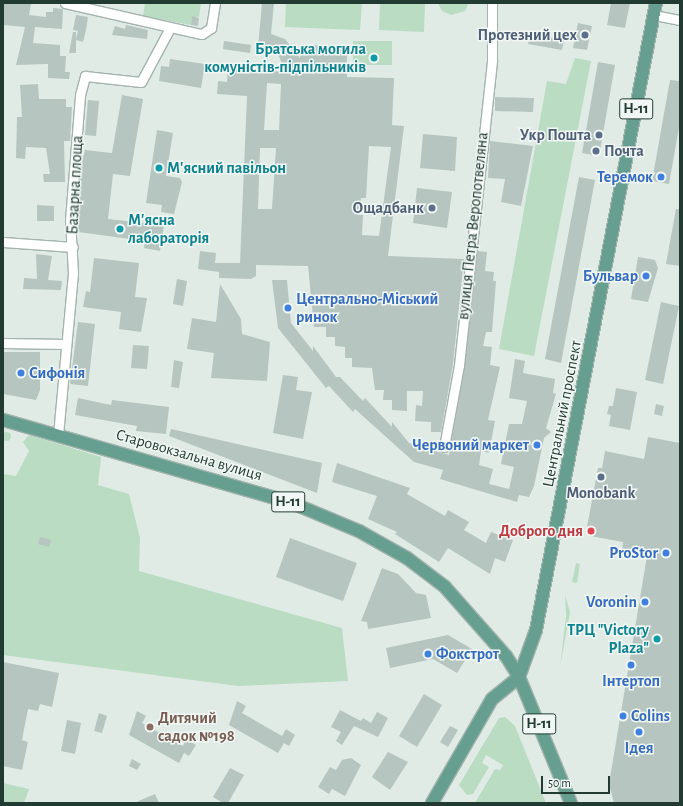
<!DOCTYPE html>
<meta charset="utf-8">
<style>
body{margin:0}
#map{position:relative;width:683px;height:806px;overflow:hidden;background:#e0ebe6;font-family:"Alegreya Sans",sans-serif}
div>[style]{position:absolute}
.green>*{inset:0;background:#b9dcc2}
.round{border-radius:50%}
.building>*{inset:0;background:#b6c5bf}
.roads{filter:drop-shadow(1px 0 #a3b3ad) drop-shadow(-1px 0 #a3b3ad) drop-shadow(0 1px #a3b3ad) drop-shadow(0 -1px #a3b3ad)}
.street>*{height:9px;margin:-4.5px;padding:0 4.5px;transform-origin:4.5px;border-radius:4.5px;background:#fff}
.primary>*{height:12px;margin:-6px;padding:0 6px;transform-origin:6px;border-radius:6px;background:#669f8f}
.dots>*{width:11px;height:11px;translate:-50% -50%;box-sizing:border-box;border:2px solid #f1f7f4;border-radius:50%}
span{translate:-50% -50%;white-space:nowrap;text-align:center;line-height:1.15;-webkit-text-stroke:3px #f1f7f4;paint-order:stroke}
.shield-label span{padding:1px 3px;background:#f1f7f4;border:1px solid;border-radius:3px;-webkit-text-stroke-width:0}
.shield-label{font-size:15px;color:#213b33;font-weight:700}
.service-label{font-size:16px;color:#4e5e75;font-weight:700}
.right{translate:-100% -50%;text-align:right}
.left{translate:0 -50%;text-align:left}
.culture-label{font-size:16px;color:#0d838f;font-weight:700}
.shop-label{font-size:16px;color:#366cbe;font-weight:700}
.street-label{font-size:16px;color:#213b33}
.health-label{font-size:16px;color:#be3a42;font-weight:700}
.education-label{font-size:16px;color:#785e54;font-weight:700}
.frame{position:absolute;inset:0;border:4px solid #213b33;pointer-events:none}
.scale{position:absolute;left:541px;top:776px;width:69px;height:18px;box-sizing:border-box;border:2px solid #213b33;border-top:0;padding-left:5px;font-size:12px;line-height:14px;white-space:nowrap;color:#213b33;-webkit-text-stroke:3px #f1f7f4;paint-order:stroke}
</style>
<div id="map">
<div class="green">
<i style="clip-path:polygon(145px 3px,201px 3px,199px 17px,192px 17px,191px 25px,143px 16px)"></i>
<i style="clip-path:polygon(286px 3px,362px 3px,360px 30px,285px 27px)"></i>
<i style="clip-path:polygon(380px 3px,425px 3px,424px 32px,379px 30px)"></i>
<i style="clip-path:polygon(438px 3px,469px 3px,465px 11px,451px 15px,442px 11px)"></i>
<i style="clip-path:polygon(353px 41px,392px 41px,392px 65px,353px 65px)"></i>
<i style="clip-path:polygon(575px 58px,591px 61px,534px 356px,499px 349px,547px 81px,566px 84px)"></i>
<i class="round" style="left:1.5px;top:431.5px;width:9px;height:9px"></i>
<i style="clip-path:polygon(29px 435px,101px 457px,98px 485px,129px 494px,140px 538px,139px 571px,342px 628px,348px 681px,238px 686px,3px 655px,3px 474px,16px 476px,29px 451px,23px 442px)"></i>
<i style="clip-path:polygon(576px 563px,580px 564px,577px 583px,572px 582px)"></i>
<i style="clip-path:polygon(565px 595px,570px 612px,560px 667px,566px 616px)"></i>
<i style="clip-path:polygon(505px 717px,515px 726px,546px 803px,475px 803px,495px 769px,500px 770px,503px 765px,486px 755px,482px 763px,489px 767px,473px 794px,467px 795px,459px 785px,499px 718px)"></i>
<i style="clip-path:polygon(3px 783px,29px 789px,24px 803px,3px 803px)"></i>
</div>
<div class="building">
<i style="clip-path:polygon(evenodd,262px 3px,274px 3px,271px 34px,285px 39px,300px 58px,301px 45px,347px 46px,347px 77px,394px 78px,392px 125px,404px 126px,388px 256px,464px 259px,453px 364px,441px 432px,431px 432px,431px 422px,415px 421px,416px 405px,422px 406px,423px 391px,407px 391px,407px 411px,392px 410px,392px 400px,383px 400px,384px 390px,375px 390px,372px 368px,352px 367px,352px 358px,345px 358px,345px 347px,335px 346px,335px 337px,326px 337px,326px 327px,314px 327px,308px 266px,256px 265px,256px 276px,251px 279px,219px 278px,219px 272px,198px 269px,200px 251px,216px 253px,215px 263px,240px 263px,247px 96px,217px 94px,218px 81px,227px 82px,228px 68px,285px 72px,277px 51px,258px 47px,262px 3px,267px 83px,281px 84px,279px 130px,264px 130px,267px 83px,262px 3px,369px 146px,391px 147px,379px 236px,362px 235px,363px 215px,359px 215px,361px 198px,366px 198px,369px 146px,262px 3px,260px 148px,276px 148px,272px 209px,258px 209px,260px 148px)"></i>
<i style="clip-path:polygon(611px 3px,630px 3px,625px 28px,607px 25px)"></i>
<i style="clip-path:polygon(3px 4px,31px 4px,29px 15px,46px 17px,46px 12px,53px 12px,53px 8px,63px 9px,62px 29px,35px 27px,33px 43px,60px 45px,60px 56px,66px 56px,65px 72px,70px 72px,69px 79px,48px 78px,48px 64px,16px 65px,25px 27px,3px 25px)"></i>
<i style="clip-path:polygon(76px 15px,88px 17px,86px 30px,83px 42px,76px 40px,76px 53px,69px 53px,73px 32px,76px 32px,76px 39px,78px 31px,73px 30px)"></i>
<i style="clip-path:polygon(192px 16px,199px 18px,198px 26px,191px 25px)"></i>
<i style="clip-path:polygon(578px 23px,592px 26px,587px 50px,573px 48px)"></i>
<i style="clip-path:polygon(126px 25px,148px 30px,147px 39px,112px 35px,115px 26px,125px 29px)"></i>
<i style="clip-path:polygon(530px 34px,564px 40px,562px 50px,528px 44px)"></i>
<i style="clip-path:polygon(224px 41px,251px 45px,250px 53px,223px 49px)"></i>
<i style="clip-path:polygon(170px 59px,205px 64px,201px 88px,159px 81px,161px 66px,169px 67px)"></i>
<i style="clip-path:polygon(598px 62px,615px 65px,599px 156px,582px 153px)"></i>
<i style="clip-path:polygon(670px 80px,680px 81px,680px 122px,669px 184px,652px 181px)"></i>
<i style="clip-path:polygon(38px 84px,39px 99px,66px 99px,66px 107px,72px 107px,70px 141px,64px 141px,65px 182px,44px 182px,43px 174px,50px 174px,46px 148px,26px 147px,25px 159px,16px 158px,17px 117px,22px 117px,20px 85px)"></i>
<i style="clip-path:polygon(122px 95px,143px 99px,130px 176px,113px 174px,108px 219px,164px 225px,160px 251px,144px 248px,145px 241px,78px 232px,80px 170px,85px 150px,112px 153px)"></i>
<i style="clip-path:polygon(495px 97px,534px 98px,533px 112px,495px 111px)"></i>
<i style="clip-path:polygon(88px 100px,99px 101px,96px 136px,85px 135px)"></i>
<i style="clip-path:polygon(157px 130px,173px 133px,166px 176px,180px 178px,182px 182px,174px 214px,161px 212px,162px 205px,146px 203px)"></i>
<i style="clip-path:polygon(423px 134px,457px 137px,455px 171px,420px 168px)"></i>
<i style="clip-path:polygon(490px 141px,533px 146px,521px 206px,501px 202px,505px 179px,488px 178px)"></i>
<i style="clip-path:polygon(579px 177px,595px 180px,561px 363px,545px 359px)"></i>
<i style="clip-path:polygon(417px 188px,452px 192px,447px 228px,413px 223px)"></i>
<i style="clip-path:polygon(37px 205px,54px 206px,54px 221px,37px 221px)"></i>
<i style="clip-path:polygon(676px 209px,680px 209px,680px 266px,666px 264px)"></i>
<i style="clip-path:polygon(477px 251px,487px 252px,485px 271px,494px 272px,493px 281px,496px 281px,492px 332px,486px 332px,483px 346px,492px 347px,490px 365px,500px 367px,488px 420px,495px 421px,489px 453px,481px 451px,479px 465px,493px 469px,489px 484px,509px 489px,514px 467px,501px 464px,509px 424px,522px 424px,527px 401px,509px 398px,515px 359px,525px 361px,523px 373px,555px 379px,553px 393px,556px 394px,546px 428px,551px 432px,544px 438px,534px 486px,529px 497px,519px 495px,517px 502px,440px 479px,443px 470px,414px 462px,355px 409px,353px 412px,329px 386px,326px 388px,278px 328px,272px 280px,287px 280px,291px 323px,313px 351px,313px 346px,336px 377px,340px 377px,363px 401px,365px 398px,392px 427px,392px 422px,409px 443px,449px 455px,465px 366px)"></i>
<i style="clip-path:polygon(36px 254px,52px 256px,48px 280px,62px 281px,61px 290px,23px 289px,24px 278px,37px 279px)"></i>
<i style="clip-path:polygon(638px 257px,655px 260px,658px 268px,648px 302px,631px 299px)"></i>
<i style="clip-path:polygon(94px 258px,139px 263px,135px 297px,147px 298px,141px 332px,119px 329px,121px 312px,83px 307px,86px 291px,90px 292px)"></i>
<i style="clip-path:polygon(177px 279px,187px 281px,183px 306px,173px 304px)"></i>
<i style="clip-path:polygon(220px 284px,241px 319px,242px 334px,270px 342px,267px 381px,211px 378px,214px 353px,187px 349px,192px 318px,216px 322px)"></i>
<i style="clip-path:polygon(661px 302px,679px 306px,663px 384px,645px 380px)"></i>
<i style="clip-path:polygon(78px 322px,95px 324px,88px 386px,70px 384px)"></i>
<i style="clip-path:polygon(133px 345px,149px 346px,147px 369px,131px 368px)"></i>
<i style="clip-path:polygon(3px 352px,40px 352px,40px 390px,36px 400px,3px 394px)"></i>
<i style="clip-path:polygon(174px 360px,183px 362px,179px 388px,171px 387px)"></i>
<i style="clip-path:polygon(283px 375px,298px 377px,296px 390px,312px 392px,303px 439px,273px 433px)"></i>
<i style="clip-path:polygon(616px 388px,637px 392px,630px 430px,609px 426px,611px 415px,607px 414px,609px 406px,613px 406px)"></i>
<i style="clip-path:polygon(78px 398px,111px 405px,112px 400px,169px 407px,166px 434px,136px 431px,137px 426px,75px 415px)"></i>
<i style="clip-path:polygon(656px 404px,664px 406px,662px 416px,654px 414px)"></i>
<i style="clip-path:polygon(171px 429px,322px 463px,317px 493px,169px 436px)"></i>
<i style="clip-path:polygon(648px 437px,680px 443px,680px 803px,614px 803px,609px 784px,647px 556px,622px 552px,623px 542px,590px 536px,591px 527px,587px 527px,598px 468px,602px 468px,605px 451px,644px 459px)"></i>
<i style="clip-path:polygon(337px 463px,410px 488px,407px 494px,445px 516px,448px 510px,469px 522px,464px 530px,486px 543px,491px 532px,513px 540px,505px 562px,495px 558px,490px 574px,448px 548px,439px 562px,395px 534px,397px 532px,368px 519px,377px 496px,332px 482px)"></i>
<i style="clip-path:polygon(40px 537px,51px 540px,49px 547px,38px 544px)"></i>
<i style="clip-path:polygon(290px 538px,357px 563px,343px 601px,276px 577px)"></i>
<i style="clip-path:polygon(382px 568px,398px 574px,416px 593px,426px 595px,431px 618px,368px 629px,367px 622px,361px 621px)"></i>
<i style="clip-path:polygon(448px 635px,472px 649px,457px 673px,433px 659px,390px 668px,386px 648px)"></i>
<i style="clip-path:polygon(3px 662px,59px 673px,52px 707px,40px 704px,38px 711px,28px 709px,22px 740px,28px 742px,22px 770px,3px 766px)"></i>
<i style="clip-path:polygon(424px 694px,442px 705px,417px 747px,399px 736px)"></i>
<i style="clip-path:polygon(237px 701px,246px 706px,242px 713px,282px 736px,286px 729px,295px 735px,289px 746px,284px 743px,278px 753px,229px 725px)"></i>
<i style="clip-path:polygon(340px 710px,361px 721px,363px 718px,371px 723px,377px 712px,388px 718px,378px 737px,354px 726px,342px 745px,336px 741px,341px 732px,331px 727px)"></i>
<i style="clip-path:polygon(137px 711px,146px 716px,142px 723px,183px 746px,186px 739px,196px 745px,189px 756px,184px 753px,179px 763px,129px 735px)"></i>
<i style="clip-path:polygon(99px 713px,107px 716px,102px 733px,94px 731px)"></i>
<i style="clip-path:polygon(67px 720px,81px 723px,75px 754px,61px 751px)"></i>
<i style="clip-path:polygon(450px 726px,458px 730px,448px 747px,440px 742px)"></i>
<i style="clip-path:polygon(388px 752px,408px 762px,390px 790px,372px 777px)"></i>
<i style="clip-path:polygon(351px 758px,361px 765px,345px 796px,332px 789px,329px 794px,318px 787px,330px 767px,336px 770px,342px 760px)"></i>
<i style="clip-path:polygon(132px 759px,141px 764px,137px 770px,129px 766px)"></i>
<i style="clip-path:polygon(230px 768px,244px 775px,228px 803px,223px 803px,213px 797px)"></i>
<i style="clip-path:polygon(155px 794px,159px 803px,134px 803px)"></i>
</div>
<div class="roads">
<div class="street">
<i style="left:65px;top:3px;width:140px;rotate:12.8deg"></i>
<i style="left:202px;top:34px;width:11px;rotate:-34deg"></i>
<i style="left:211px;top:28px;width:25px;rotate:-81deg"></i>
<i style="left:654px;top:15px;width:26px;rotate:11deg"></i>
<i style="left:3px;top:242px;width:70px;rotate:4.1deg"></i>
<i style="left:3px;top:343px;width:63px;rotate:0.9deg"></i>
<i style="left:58px;top:435px;width:163px;rotate:-84.7deg"></i>
<i style="left:73px;top:273px;width:53px;rotate:-93.2deg"></i>
<i style="left:70px;top:220px;width:125px;rotate:-85.4deg"></i>
<i style="left:80px;top:95px;width:20px;rotate:-75deg"></i>
<i style="left:85px;top:76px;width:56px;rotate:6.1deg"></i>
<i style="left:141px;top:82px;width:61px;rotate:-61.8deg"></i>
<i style="left:444px;top:447px;width:83px;rotate:-79.6deg"></i>
<i style="left:459px;top:365px;width:307px;rotate:-83.8deg"></i>
<i style="left:492px;top:60px;width:57px;rotate:-90deg"></i>
</div>
<div class="primary">
<i style="left:3px;top:420px;width:301px;rotate:16deg"></i>
<i style="left:292px;top:503px;width:73px;rotate:22.7deg"></i>
<i style="left:359px;top:531px;width:55px;rotate:29.4deg"></i>
<i style="left:407px;top:558px;width:48px;rotate:37.3deg"></i>
<i style="left:445px;top:587px;width:92px;rotate:48.5deg"></i>
<i style="left:506px;top:656px;width:25px;rotate:58deg"></i>
<i style="left:519px;top:677px;width:136px;rotate:67.6deg"></i>
<i style="left:432px;top:803px;width:120px;rotate:-60deg"></i>
<i style="left:492px;top:699px;width:35px;rotate:-39deg"></i>
<i style="left:519px;top:677px;width:50px;rotate:-70.1deg"></i>
<i style="left:536px;top:630px;width:638px;rotate:-79.17deg"></i>
</div>
</div>
<div class="dots">
<i style="left:585px;top:35px;background:#5c6f8a"></i>
<i style="left:374px;top:58px;background:#0f9aa8"></i>
<i style="left:599px;top:135px;background:#5c6f8a"></i>
<i style="left:596px;top:151px;background:#5c6f8a"></i>
<i style="left:159px;top:168px;background:#0f9aa8"></i>
<i style="left:661px;top:177px;background:#3f7fe0"></i>
<i style="left:432px;top:208px;background:#5c6f8a"></i>
<i style="left:120px;top:229px;background:#0f9aa8"></i>
<i style="left:646px;top:276px;background:#3f7fe0"></i>
<i style="left:288px;top:308px;background:#3f7fe0"></i>
<i style="left:21px;top:373px;background:#3f7fe0"></i>
<i style="left:537px;top:445px;background:#3f7fe0"></i>
<i style="left:601px;top:477px;background:#5c6f8a"></i>
<i style="left:591px;top:531px;background:#e0444e"></i>
<i style="left:666px;top:553px;background:#3f7fe0"></i>
<i style="left:645px;top:602px;background:#3f7fe0"></i>
<i style="left:657px;top:639px;background:#0f9aa8"></i>
<i style="left:428px;top:654px;background:#3f7fe0"></i>
<i style="left:631px;top:665px;background:#3f7fe0"></i>
<i style="left:623px;top:716px;background:#3f7fe0"></i>
<i style="left:150px;top:727px;background:#8d6e63"></i>
<i style="left:639px;top:732px;background:#3f7fe0"></i>
</div>
<div class="shield-label">
<span style="left:636px;top:109px">Н-11</span>
<span style="left:288px;top:502px">Н-11</span>
<span style="left:539px;top:724px">Н-11</span>
</div>
<div class="service-label">
<span class="right" style="left:577px;top:35px">Протезний цех</span>
<span class="right" style="left:591px;top:135px">Укр Пошта</span>
<span class="left" style="left:604px;top:151px">Почта</span>
<span class="right" style="left:424px;top:208px">Ощадбанк</span>
<span style="left:601px;top:493px">Monobank</span>
</div>
<div class="culture-label">
<span class="right" style="left:366px;top:58px">Братська могила<br>комуністів-підпільників</span>
<span class="left" style="left:167px;top:168px">М'ясний павільон</span>
<span class="left" style="left:128px;top:229px">М'ясна<br>лабораторія</span>
<span class="right" style="left:649px;top:639px">ТРЦ "Victory<br>Plaza"</span>
</div>
<div class="shop-label">
<span class="right" style="left:653px;top:177px">Теремок</span>
<span class="right" style="left:638px;top:276px">Бульвар</span>
<span class="left" style="left:296px;top:308px">Центрально-Міський<br>ринок</span>
<span class="left" style="left:29px;top:373px">Сифонія</span>
<span class="right" style="left:529px;top:445px">Червоний маркет</span>
<span class="right" style="left:658px;top:553px">ProStor</span>
<span class="right" style="left:637px;top:602px">Voronin</span>
<span class="left" style="left:436px;top:654px">Фокстрот</span>
<span style="left:631px;top:681px">Інтертоп</span>
<span class="left" style="left:631px;top:716px">Colins</span>
<span style="left:639px;top:748px">Ідея</span>
</div>
<div class="street-label">
<span style="left:75px;top:185px;rotate:-87deg">Базарна площа</span>
<span style="left:473px;top:226px;rotate:-84deg">вулиця Петра Веропотвеляна</span>
<span style="left:562px;top:414px;rotate:-79deg">Центральний проспект</span>
<span style="left:189px;top:455px;rotate:16deg">Старовокзальна вулиця</span>
</div>
<div class="health-label">
<span class="right" style="left:583px;top:531px">Доброго дня</span>
</div>
<div class="education-label">
<span class="left" style="left:158px;top:727px">Дитячий<br>садок №198</span>
</div>
<div class="frame"></div>
<div class="scale">50 m</div>
</div>
